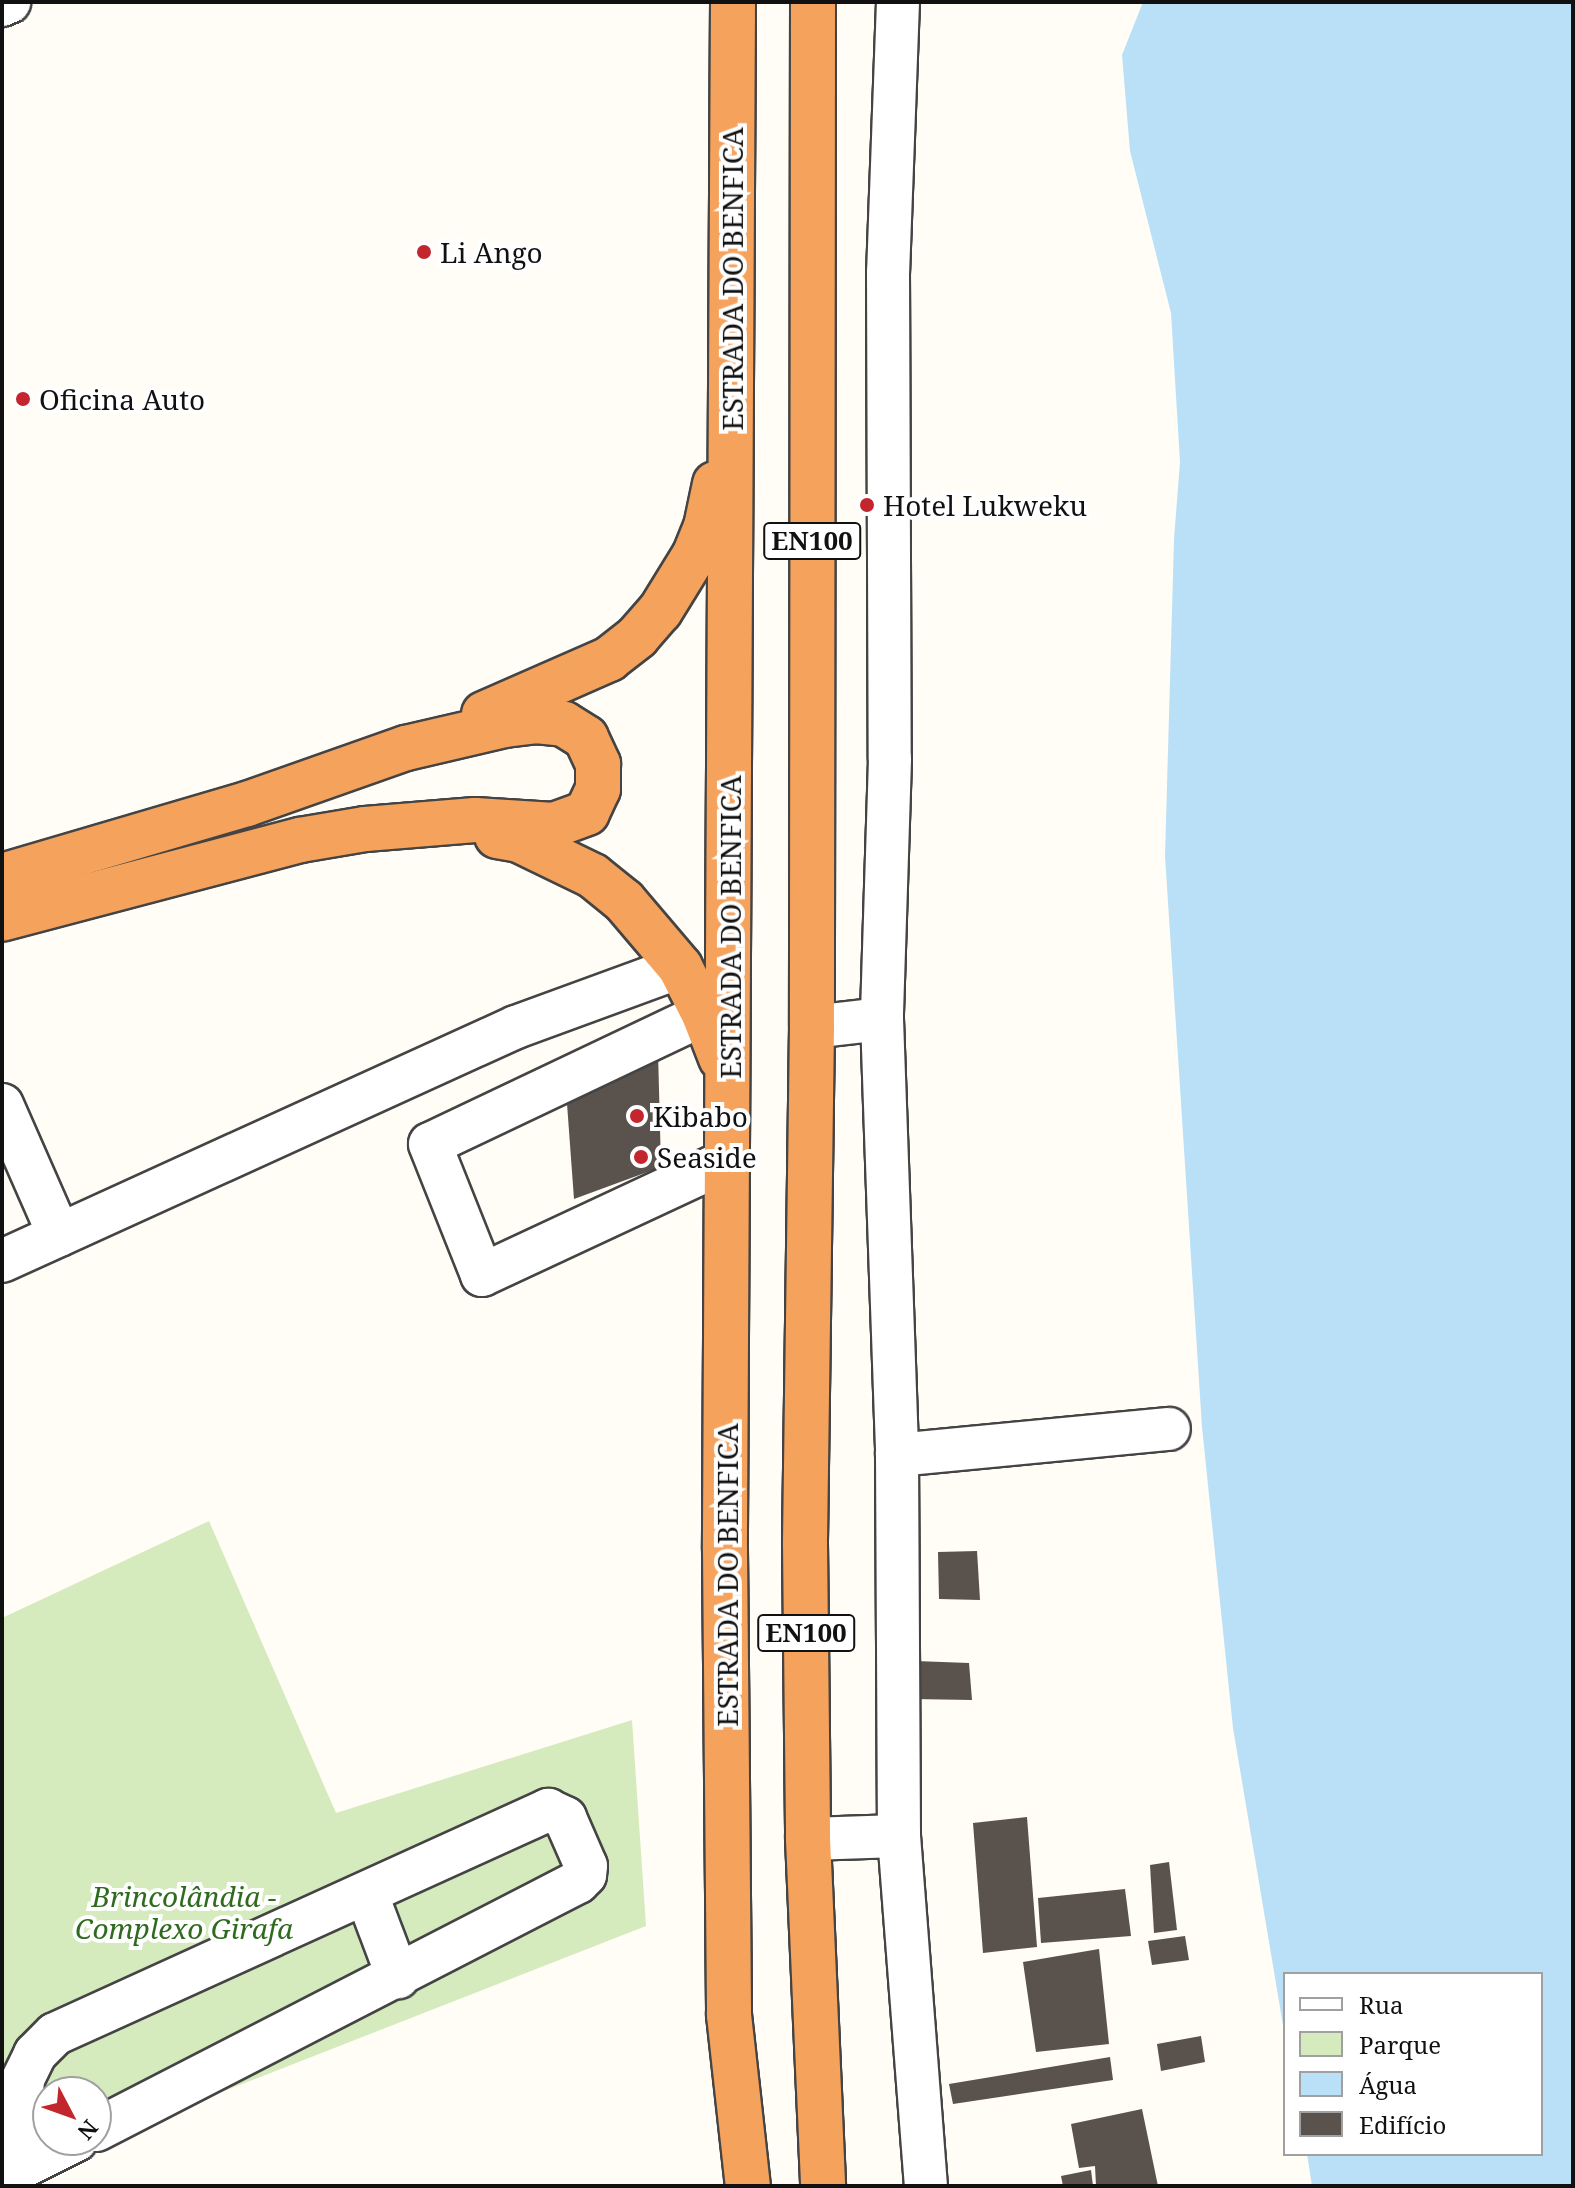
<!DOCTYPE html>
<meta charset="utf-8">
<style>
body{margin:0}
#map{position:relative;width:1575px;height:2188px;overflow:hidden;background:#fffdf5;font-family:"Noto Serif",serif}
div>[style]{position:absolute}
.green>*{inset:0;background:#d5ebbd}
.water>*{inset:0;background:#b9e0f7}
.building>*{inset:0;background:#5a524d}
.roads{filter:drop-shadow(2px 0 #444) drop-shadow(-2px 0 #444) drop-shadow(0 2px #444) drop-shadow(0 -2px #444)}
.minor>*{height:42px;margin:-21px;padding:0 21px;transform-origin:21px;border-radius:21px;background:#fff}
.highway>*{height:44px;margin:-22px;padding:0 22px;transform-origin:22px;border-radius:22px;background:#f5a25d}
.dots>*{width:22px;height:22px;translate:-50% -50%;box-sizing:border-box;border:4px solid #fff;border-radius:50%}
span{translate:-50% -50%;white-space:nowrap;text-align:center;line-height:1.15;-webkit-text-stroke:8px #fff;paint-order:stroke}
.shield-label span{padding:2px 6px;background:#fff;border:2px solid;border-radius:6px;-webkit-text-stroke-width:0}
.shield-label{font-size:26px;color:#111;font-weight:700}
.poi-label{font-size:28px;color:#111}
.left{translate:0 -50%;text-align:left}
.street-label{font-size:28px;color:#111}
.park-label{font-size:28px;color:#2f6b1f;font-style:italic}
.frame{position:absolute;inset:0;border:4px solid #111;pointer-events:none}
.legend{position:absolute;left:1283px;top:1972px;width:260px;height:184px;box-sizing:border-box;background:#fff;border:2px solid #a0a0a0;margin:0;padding:10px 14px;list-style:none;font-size:24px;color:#111}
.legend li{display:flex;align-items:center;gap:16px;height:40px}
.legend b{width:40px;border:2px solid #a0a0a0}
.north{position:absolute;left:32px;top:2076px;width:80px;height:80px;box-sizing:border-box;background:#fff;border:2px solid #a0a0a0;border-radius:50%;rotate:131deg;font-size:22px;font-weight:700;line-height:32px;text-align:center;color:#111}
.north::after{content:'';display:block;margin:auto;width:28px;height:36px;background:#c4262e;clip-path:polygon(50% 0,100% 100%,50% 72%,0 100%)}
</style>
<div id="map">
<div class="green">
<i style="clip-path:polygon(evenodd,209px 1521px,336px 1813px,632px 1720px,646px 1926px,2px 2178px,2px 1618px,209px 1521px,48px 2092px,96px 2092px,96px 2140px,48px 2140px,48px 2092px)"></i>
</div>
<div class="water">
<i style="clip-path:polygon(1143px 2px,1573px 2px,1573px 2186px,1312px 2186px,1307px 2154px,1541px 2154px,1541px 1974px,1285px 1974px,1285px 2037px,1233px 1728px,1202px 1427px,1165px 856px,1174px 539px,1180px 462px,1171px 313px,1130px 151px,1122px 55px)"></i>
</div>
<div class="building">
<i style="clip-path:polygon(658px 1051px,661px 1167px,574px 1199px,566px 1090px)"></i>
<i style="clip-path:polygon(977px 1551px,980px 1600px,939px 1599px,938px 1552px)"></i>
<i style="clip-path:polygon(915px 1661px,969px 1663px,972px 1700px,912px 1699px)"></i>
<i style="clip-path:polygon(1027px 1817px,1037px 1947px,983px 1953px,973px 1823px)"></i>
<i style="clip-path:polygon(1169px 1862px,1177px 1930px,1154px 1933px,1150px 1865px)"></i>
<i style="clip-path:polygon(1125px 1889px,1131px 1936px,1041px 1943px,1038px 1898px)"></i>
<i style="clip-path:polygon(1185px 1936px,1189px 1960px,1152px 1965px,1148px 1941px)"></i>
<i style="clip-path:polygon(1099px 1949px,1109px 2044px,1036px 2052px,1023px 1962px)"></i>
<i style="clip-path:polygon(1201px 2036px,1205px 2062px,1161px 2071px,1157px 2044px)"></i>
<i style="clip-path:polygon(1110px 2057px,1113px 2080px,953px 2104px,949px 2084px)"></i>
<i style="clip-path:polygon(1142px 2109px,1158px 2186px,1096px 2186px,1095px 2166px,1079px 2168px,1071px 2124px)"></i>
<i style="clip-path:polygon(1091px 2170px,1093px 2186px,1063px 2186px,1061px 2176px)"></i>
</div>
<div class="roads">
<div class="minor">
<i style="left:898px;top:2px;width:270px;rotate:92.1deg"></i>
<i style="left:888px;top:272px;width:487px;rotate:89.8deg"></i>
<i style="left:890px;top:759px;width:260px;rotate:91.8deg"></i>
<i style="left:882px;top:1019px;width:436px;rotate:88deg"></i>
<i style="left:897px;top:1455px;width:381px;rotate:89.7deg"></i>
<i style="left:899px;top:1836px;width:351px;rotate:85.6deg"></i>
<i style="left:2px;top:5px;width:8px;rotate:-23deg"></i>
<i style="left:704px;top:1014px;width:303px;rotate:154.6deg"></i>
<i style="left:430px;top:1144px;width:141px;rotate:68.3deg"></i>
<i style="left:482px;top:1275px;width:272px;rotate:-25deg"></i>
<i style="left:812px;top:1027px;width:70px;rotate:-6.5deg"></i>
<i style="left:2px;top:1105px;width:142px;rotate:66.3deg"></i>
<i style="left:2px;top:1261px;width:565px;rotate:-24.48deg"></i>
<i style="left:516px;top:1027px;width:175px;rotate:-20.1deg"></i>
<i style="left:897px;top:1455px;width:273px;rotate:-5.5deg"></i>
<i style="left:808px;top:1839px;width:91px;rotate:-1.9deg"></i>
<i style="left:367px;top:1895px;width:88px;rotate:69.3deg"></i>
<i style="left:16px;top:2170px;width:91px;rotate:-85.6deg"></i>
<i style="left:23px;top:2079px;width:28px;rotate:-64deg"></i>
<i style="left:35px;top:2054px;width:28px;rotate:-45deg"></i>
<i style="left:55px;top:2034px;width:542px;rotate:-24.44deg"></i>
<i style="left:548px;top:1810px;width:19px;rotate:25deg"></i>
<i style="left:565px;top:1818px;width:52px;rotate:66.4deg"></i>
<i style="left:586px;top:1866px;width:9px;rotate:96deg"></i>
<i style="left:585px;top:1875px;width:10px;rotate:135deg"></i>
<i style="left:578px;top:1882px;width:542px;rotate:152.77deg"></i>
<i style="left:2px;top:2177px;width:83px;rotate:-26.6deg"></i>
</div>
<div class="highway">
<i style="left:733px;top:2px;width:1548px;rotate:90.3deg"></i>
<i style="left:725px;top:1550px;width:465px;rotate:89.5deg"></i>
<i style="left:729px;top:2015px;width:172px;rotate:83.7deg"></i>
<i style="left:813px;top:2px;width:1025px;rotate:90.06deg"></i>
<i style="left:812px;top:1027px;width:516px;rotate:90.78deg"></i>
<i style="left:805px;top:1543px;width:296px;rotate:89.4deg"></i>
<i style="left:808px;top:1839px;width:347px;rotate:87.5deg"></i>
<i style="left:484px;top:714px;width:137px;rotate:-23.7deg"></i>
<i style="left:609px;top:659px;width:36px;rotate:-38deg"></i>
<i style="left:637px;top:637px;width:35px;rotate:-49deg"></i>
<i style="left:660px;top:611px;width:67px;rotate:-58.4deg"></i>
<i style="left:695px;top:554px;width:29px;rotate:-68deg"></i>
<i style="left:706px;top:527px;width:44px;rotate:-78.2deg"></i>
<i style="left:497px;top:836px;width:22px;rotate:10deg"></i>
<i style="left:519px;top:840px;width:82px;rotate:25.9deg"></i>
<i style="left:593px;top:876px;width:40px;rotate:39deg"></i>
<i style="left:624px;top:901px;width:87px;rotate:49.7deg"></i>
<i style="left:680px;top:967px;width:53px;rotate:62.9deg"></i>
<i style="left:704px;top:1014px;width:47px;rotate:68.9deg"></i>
<i style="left:2px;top:876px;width:255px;rotate:-16.4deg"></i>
<i style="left:247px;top:804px;width:169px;rotate:-19.4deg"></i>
<i style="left:406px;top:748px;width:102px;rotate:-13.1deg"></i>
<i style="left:505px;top:725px;width:31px;rotate:-7deg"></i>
<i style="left:536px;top:721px;width:28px;rotate:6deg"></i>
<i style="left:564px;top:724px;width:26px;rotate:32deg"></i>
<i style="left:586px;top:738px;width:29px;rotate:65deg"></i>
<i style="left:598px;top:764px;width:25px;rotate:90deg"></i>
<i style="left:598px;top:789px;width:26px;rotate:115deg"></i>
<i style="left:587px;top:813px;width:35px;rotate:160deg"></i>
<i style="left:554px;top:825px;width:79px;rotate:-176.4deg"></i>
<i style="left:475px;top:820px;width:110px;rotate:175.3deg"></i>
<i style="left:365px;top:829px;width:66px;rotate:170.4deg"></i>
<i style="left:300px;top:840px;width:308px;rotate:165.2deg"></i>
</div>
</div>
<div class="dots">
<i style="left:424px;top:252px;background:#c4262e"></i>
<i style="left:23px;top:399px;background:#c4262e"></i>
<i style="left:867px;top:505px;background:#c4262e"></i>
<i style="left:637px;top:1116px;background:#c4262e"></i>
<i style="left:641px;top:1157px;background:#c4262e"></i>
</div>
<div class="shield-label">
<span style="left:812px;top:541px">EN100</span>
<span style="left:806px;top:1633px">EN100</span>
</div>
<div class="poi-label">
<span class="left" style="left:440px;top:252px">Li Ango</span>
<span class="left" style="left:39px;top:399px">Oficina Auto</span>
<span class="left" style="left:883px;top:505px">Hotel Lukweku</span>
<span class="left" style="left:653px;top:1116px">Kibabo</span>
<span class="left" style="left:657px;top:1157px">Seaside</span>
</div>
<div class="street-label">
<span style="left:732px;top:279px;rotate:-90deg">ESTRADA DO BENFICA</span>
<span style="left:730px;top:927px;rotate:-90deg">ESTRADA DO BENFICA</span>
<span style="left:727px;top:1575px;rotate:-90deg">ESTRADA DO BENFICA</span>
</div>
<div class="park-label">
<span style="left:184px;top:1912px">Brincolândia -<br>Complexo Girafa</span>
</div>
<div class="frame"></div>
<ul class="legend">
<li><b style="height:10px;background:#fff"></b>Rua</li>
<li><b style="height:22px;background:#d5ebbd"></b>Parque</li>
<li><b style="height:22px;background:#b9e0f7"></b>Água</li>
<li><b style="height:22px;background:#5a524d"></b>Edifício</li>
</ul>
<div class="north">N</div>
</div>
